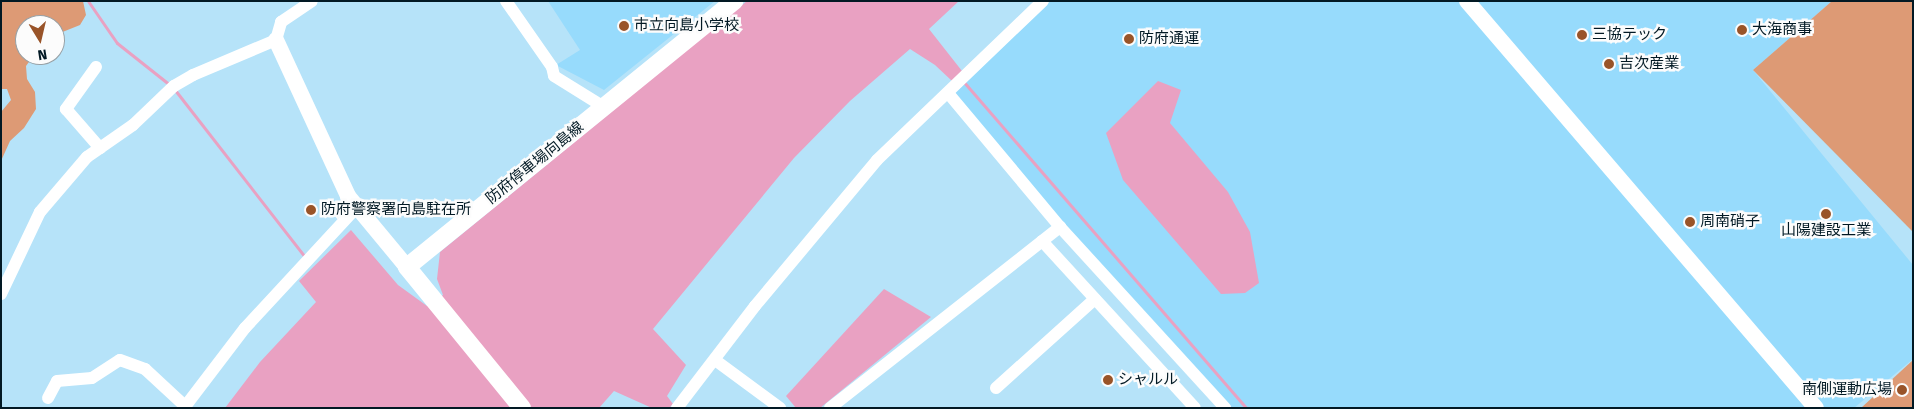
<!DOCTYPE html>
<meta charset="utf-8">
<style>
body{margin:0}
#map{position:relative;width:1914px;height:409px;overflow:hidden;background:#b6e3f9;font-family:"Fira Sans","Noto Sans JP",sans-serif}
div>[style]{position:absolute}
.built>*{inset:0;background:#97dbfc}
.green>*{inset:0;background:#dd9a75}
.water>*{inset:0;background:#e9a1c2}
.stream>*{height:3px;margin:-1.5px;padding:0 1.5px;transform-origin:1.5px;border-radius:1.5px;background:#e9a1c2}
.minor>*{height:12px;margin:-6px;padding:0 6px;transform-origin:6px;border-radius:6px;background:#fff}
.tertiary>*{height:16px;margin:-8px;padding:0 8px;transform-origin:8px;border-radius:8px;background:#fff}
.secondary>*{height:18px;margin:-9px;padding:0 9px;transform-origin:9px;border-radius:9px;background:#fff}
.dots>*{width:14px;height:14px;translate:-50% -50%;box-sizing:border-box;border:2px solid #fcfcfc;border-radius:50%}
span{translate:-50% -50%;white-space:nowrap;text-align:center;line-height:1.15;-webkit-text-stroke:5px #fcfcfc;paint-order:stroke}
.poi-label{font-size:15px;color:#021924}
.left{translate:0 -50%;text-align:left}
.right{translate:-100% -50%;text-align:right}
.street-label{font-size:15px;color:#021924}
.frame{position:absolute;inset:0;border:2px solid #021924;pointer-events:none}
.north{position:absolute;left:15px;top:15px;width:50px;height:50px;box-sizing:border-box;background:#fcfcfc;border:1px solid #98a1a6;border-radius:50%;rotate:171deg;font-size:14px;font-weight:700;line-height:20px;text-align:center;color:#021924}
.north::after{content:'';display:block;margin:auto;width:18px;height:22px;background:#995429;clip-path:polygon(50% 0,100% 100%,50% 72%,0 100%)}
</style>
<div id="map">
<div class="built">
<i style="clip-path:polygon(548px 1px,715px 1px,604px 90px,556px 65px,580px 50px)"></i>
<i style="clip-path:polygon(1043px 1px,1832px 1px,1753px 70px,1913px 265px,1913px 359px,1854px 408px,1225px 408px,948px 93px)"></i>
</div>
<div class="green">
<i style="clip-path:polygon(1px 1px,83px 1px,86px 15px,80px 25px,55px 35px,55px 25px,25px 25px,25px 55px,34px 55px,26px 66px,27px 79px,35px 92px,36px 109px,24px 128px,10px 141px,1px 161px,1px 112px,11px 100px,7px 89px,1px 89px)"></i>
<i style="clip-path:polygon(1832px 1px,1913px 1px,1913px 232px,1753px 70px)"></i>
<i style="clip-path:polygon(1913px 360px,1913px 408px,1861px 408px)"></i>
</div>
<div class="water">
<i style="clip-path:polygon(747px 1px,959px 1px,929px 29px,962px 71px,952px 81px,935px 65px,910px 49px,850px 101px,794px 158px,653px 329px,686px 365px,667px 396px,673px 404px,669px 408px,652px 408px,614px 391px,599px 408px,225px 408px,260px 362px,316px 302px,299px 281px,351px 230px,398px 285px,427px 306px,443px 295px,437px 279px,440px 252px)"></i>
<i style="clip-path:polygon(1158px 81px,1181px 90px,1170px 123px,1228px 192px,1250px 232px,1259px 283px,1245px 293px,1221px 294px,1123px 180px,1106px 133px)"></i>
<i style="clip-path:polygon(884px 289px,931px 317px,820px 408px,796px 408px,786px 396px)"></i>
</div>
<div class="stream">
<i style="left:88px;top:1px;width:51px;rotate:55.4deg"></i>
<i style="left:117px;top:43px;width:68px;rotate:38.4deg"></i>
<i style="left:963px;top:81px;width:432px;rotate:49.1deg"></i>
<i style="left:175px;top:90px;width:213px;rotate:52.1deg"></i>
</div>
<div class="minor">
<i style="left:506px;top:1px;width:80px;rotate:55.1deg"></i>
<i style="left:552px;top:67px;width:9px;rotate:77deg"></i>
<i style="left:554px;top:76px;width:59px;rotate:31.8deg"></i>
<i style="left:96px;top:67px;width:52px;rotate:125.5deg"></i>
<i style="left:66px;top:109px;width:52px;rotate:48.9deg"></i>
<i style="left:948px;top:93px;width:175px;rotate:50.1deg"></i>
<i style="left:1060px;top:227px;width:245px;rotate:47.6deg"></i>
<i style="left:1042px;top:241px;width:226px;rotate:47.5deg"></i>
<i style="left:1px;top:294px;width:91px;rotate:-64.6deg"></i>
<i style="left:40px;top:212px;width:72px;rotate:-49.5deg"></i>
<i style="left:87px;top:157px;width:56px;rotate:-34.8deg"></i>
<i style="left:133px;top:125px;width:57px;rotate:-43.6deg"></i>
<i style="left:174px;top:86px;width:22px;rotate:-30deg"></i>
<i style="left:193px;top:75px;width:90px;rotate:-22.9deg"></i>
<i style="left:276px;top:40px;width:19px;rotate:-74deg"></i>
<i style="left:281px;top:22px;width:37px;rotate:-34deg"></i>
<i style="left:715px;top:360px;width:81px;rotate:36.4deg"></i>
<i style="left:996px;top:388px;width:133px;rotate:-42deg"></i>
<i style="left:48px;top:398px;width:19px;rotate:-62deg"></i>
<i style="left:57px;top:381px;width:35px;rotate:-5deg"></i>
<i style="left:92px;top:378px;width:33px;rotate:-33deg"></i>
<i style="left:120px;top:360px;width:27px;rotate:20deg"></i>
<i style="left:145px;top:369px;width:54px;rotate:42.8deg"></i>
<i style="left:184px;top:408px;width:101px;rotate:-52.7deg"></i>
<i style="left:245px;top:328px;width:163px;rotate:-47.2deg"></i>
<i style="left:677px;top:408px;width:128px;rotate:-52.6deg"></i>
<i style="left:755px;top:306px;width:190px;rotate:-50.1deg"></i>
<i style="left:877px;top:160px;width:230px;rotate:-43.8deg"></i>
<i style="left:830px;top:408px;width:293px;rotate:-38.2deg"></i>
</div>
<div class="tertiary">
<i style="left:1467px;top:1px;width:536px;rotate:49.39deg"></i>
<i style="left:276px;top:40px;width:172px;rotate:65.2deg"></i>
<i style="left:348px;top:196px;width:92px;rotate:50.3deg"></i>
</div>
<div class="secondary">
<i style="left:522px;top:408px;width:182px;rotate:-129.2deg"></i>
<i style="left:407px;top:267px;width:422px;rotate:-39.1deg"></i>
</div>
<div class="dots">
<i style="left:624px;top:26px;background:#995429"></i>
<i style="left:1742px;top:30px;background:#995429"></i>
<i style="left:1582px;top:35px;background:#995429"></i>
<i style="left:1129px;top:39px;background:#995429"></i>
<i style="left:1609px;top:64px;background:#995429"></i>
<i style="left:311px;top:210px;background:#995429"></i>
<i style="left:1826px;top:214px;background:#995429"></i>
<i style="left:1690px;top:222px;background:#995429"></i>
<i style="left:1108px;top:380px;background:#995429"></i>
<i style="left:1902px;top:390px;background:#995429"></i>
</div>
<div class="poi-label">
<span class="left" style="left:634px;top:26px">市立向島小学校</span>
<span class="left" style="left:1752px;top:30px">大海商事</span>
<span class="left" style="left:1592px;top:35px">三協テック</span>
<span class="left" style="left:1139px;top:39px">防府通運</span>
<span class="left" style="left:1619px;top:64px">吉次産業</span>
<span class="left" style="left:321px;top:210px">防府警察署向島駐在所</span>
<span class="left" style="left:1700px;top:222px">周南硝子</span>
<span style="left:1826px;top:231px">山陽建設工業</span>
<span class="left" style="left:1118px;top:380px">シャルル</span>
<span class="right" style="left:1892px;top:390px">南側運動広場</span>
</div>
<div class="street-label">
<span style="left:535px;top:163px;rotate:-39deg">防府停車場向島線</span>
</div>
<div class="frame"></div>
<div class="north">N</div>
</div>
